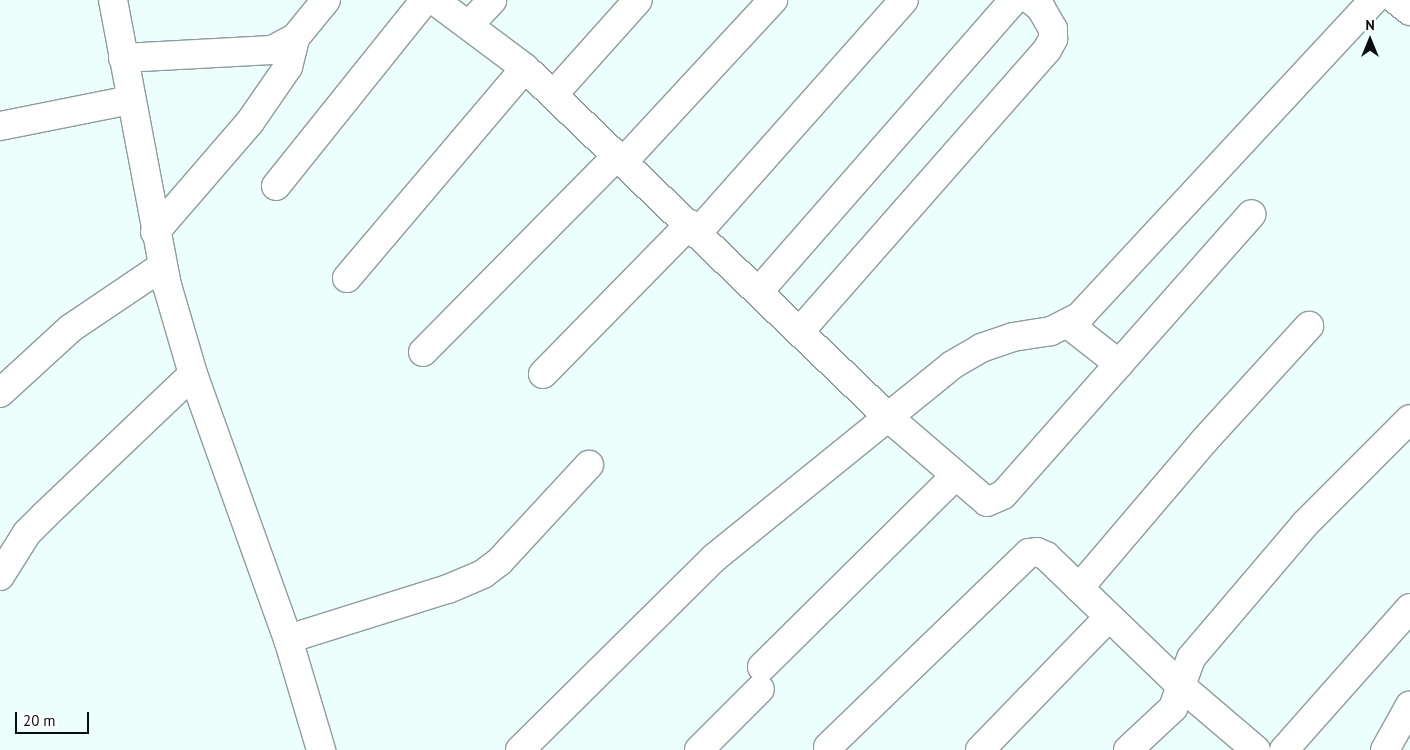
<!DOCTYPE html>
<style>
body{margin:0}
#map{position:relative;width:1410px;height:750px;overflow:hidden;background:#edfffc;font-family:"PT Sans",sans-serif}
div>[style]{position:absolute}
.roads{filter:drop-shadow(1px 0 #8d9d9b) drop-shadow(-1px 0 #8d9d9b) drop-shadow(0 1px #8d9d9b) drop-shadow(0 -1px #8d9d9b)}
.minor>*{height:28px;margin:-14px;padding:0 14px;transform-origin:14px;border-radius:14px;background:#fff}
span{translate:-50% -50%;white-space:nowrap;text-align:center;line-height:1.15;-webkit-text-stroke:4px #fff;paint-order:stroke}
.north{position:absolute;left:1345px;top:15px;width:50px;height:50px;-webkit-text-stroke:4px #fff;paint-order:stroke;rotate:0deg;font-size:14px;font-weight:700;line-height:20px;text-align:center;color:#080e0d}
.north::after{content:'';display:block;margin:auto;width:18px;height:22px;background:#080e0d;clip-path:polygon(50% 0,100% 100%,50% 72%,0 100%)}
.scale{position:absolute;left:15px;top:712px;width:74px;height:22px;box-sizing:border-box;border:2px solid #080e0d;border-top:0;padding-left:6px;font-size:15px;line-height:18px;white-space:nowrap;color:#080e0d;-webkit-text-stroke:4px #fff;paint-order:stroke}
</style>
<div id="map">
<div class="roads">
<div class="minor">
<i style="left:113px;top:0;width:290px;rotate:79.3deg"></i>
<i style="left:167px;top:285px;width:93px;rotate:73.7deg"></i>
<i style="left:193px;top:374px;width:282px;rotate:70.3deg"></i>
<i style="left:288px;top:639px;width:116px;rotate:73.4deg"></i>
<i style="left:434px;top:0;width:114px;rotate:36.8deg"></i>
<i style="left:525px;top:68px;width:504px;rotate:43.87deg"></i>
<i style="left:888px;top:417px;width:130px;rotate:40.6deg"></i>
<i style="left:987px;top:502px;width:17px;rotate:-24deg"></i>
<i style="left:1003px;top:495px;width:375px;rotate:-48.5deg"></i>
<i style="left:1396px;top:0;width:18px;rotate:38deg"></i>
<i style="left:469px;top:25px;width:34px;rotate:-47deg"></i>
<i style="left:123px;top:58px;width:149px;rotate:-3.1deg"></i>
<i style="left:272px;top:50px;width:26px;rotate:-28deg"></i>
<i style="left:295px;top:38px;width:49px;rotate:-50.8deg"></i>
<i style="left:553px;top:95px;width:127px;rotate:-48.2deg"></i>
<i style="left:0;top:126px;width:133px;rotate:-11.3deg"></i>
<i style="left:623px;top:162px;width:221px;rotate:-47.2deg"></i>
<i style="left:276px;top:186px;width:238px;rotate:-51.3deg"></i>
<i style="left:155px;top:232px;width:145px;rotate:-49.2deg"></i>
<i style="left:250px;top:122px;width:67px;rotate:-55.4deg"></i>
<i style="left:288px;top:67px;width:30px;rotate:-76deg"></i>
<i style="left:698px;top:232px;width:310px;rotate:-48.4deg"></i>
<i style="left:347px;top:278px;width:275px;rotate:-49.7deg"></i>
<i style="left:760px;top:290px;width:386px;rotate:-48.8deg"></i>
<i style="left:1068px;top:324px;width:65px;rotate:38.1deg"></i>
<i style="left:801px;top:330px;width:373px;rotate:-48.7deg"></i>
<i style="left:1047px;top:50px;width:13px;rotate:-61deg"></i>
<i style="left:1053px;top:39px;width:10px;rotate:-90deg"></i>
<i style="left:1053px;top:29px;width:24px;rotate:-120deg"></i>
<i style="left:1041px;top:8px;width:13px;rotate:-141deg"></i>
<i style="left:423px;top:352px;width:276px;rotate:-45.3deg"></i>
<i style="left:543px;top:374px;width:210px;rotate:-45.6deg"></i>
<i style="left:0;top:393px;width:96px;rotate:-42.5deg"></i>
<i style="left:71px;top:328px;width:111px;rotate:-34deg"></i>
<i style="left:0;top:576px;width:51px;rotate:-57.9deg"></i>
<i style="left:27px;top:533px;width:25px;rotate:-45deg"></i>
<i style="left:45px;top:515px;width:204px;rotate:-43.6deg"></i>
<i style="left:1079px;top:588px;width:193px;rotate:-49.6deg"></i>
<i style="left:1204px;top:441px;width:156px;rotate:-47.6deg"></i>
<i style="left:288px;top:639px;width:168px;rotate:-17.4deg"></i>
<i style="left:448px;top:589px;width:38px;rotate:-23deg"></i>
<i style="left:483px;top:574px;width:21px;rotate:-37deg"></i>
<i style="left:500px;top:561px;width:131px;rotate:-47.2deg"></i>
<i style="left:762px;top:667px;width:272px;rotate:-44.7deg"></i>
<i style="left:828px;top:747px;width:279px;rotate:-44deg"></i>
<i style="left:1029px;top:553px;width:8px;rotate:-7deg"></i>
<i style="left:1037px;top:552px;width:10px;rotate:24deg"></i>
<i style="left:1046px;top:556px;width:189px;rotate:43.9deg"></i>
<i style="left:1182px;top:687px;width:97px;rotate:40.4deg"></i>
<i style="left:520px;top:750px;width:273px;rotate:-44.7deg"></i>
<i style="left:714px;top:558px;width:306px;rotate:-39deg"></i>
<i style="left:952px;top:365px;width:34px;rotate:-30deg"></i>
<i style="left:981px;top:348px;width:34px;rotate:-19deg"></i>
<i style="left:1013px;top:337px;width:38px;rotate:-9deg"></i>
<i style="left:1051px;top:331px;width:33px;rotate:-27deg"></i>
<i style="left:1080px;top:316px;width:432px;rotate:-47.1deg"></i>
<i style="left:699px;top:750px;width:86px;rotate:-45deg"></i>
<i style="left:980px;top:750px;width:185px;rotate:-45.9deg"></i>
<i style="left:1128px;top:750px;width:62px;rotate:-43deg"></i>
<i style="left:1173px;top:708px;width:53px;rotate:-70.2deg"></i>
<i style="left:1191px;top:658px;width:176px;rotate:-49.6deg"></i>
<i style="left:1305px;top:524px;width:148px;rotate:-45deg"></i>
<i style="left:1284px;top:750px;width:190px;rotate:-48.4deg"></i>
<i style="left:1385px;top:750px;width:51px;rotate:-60.9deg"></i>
</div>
</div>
<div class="north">N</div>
<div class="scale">20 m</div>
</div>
